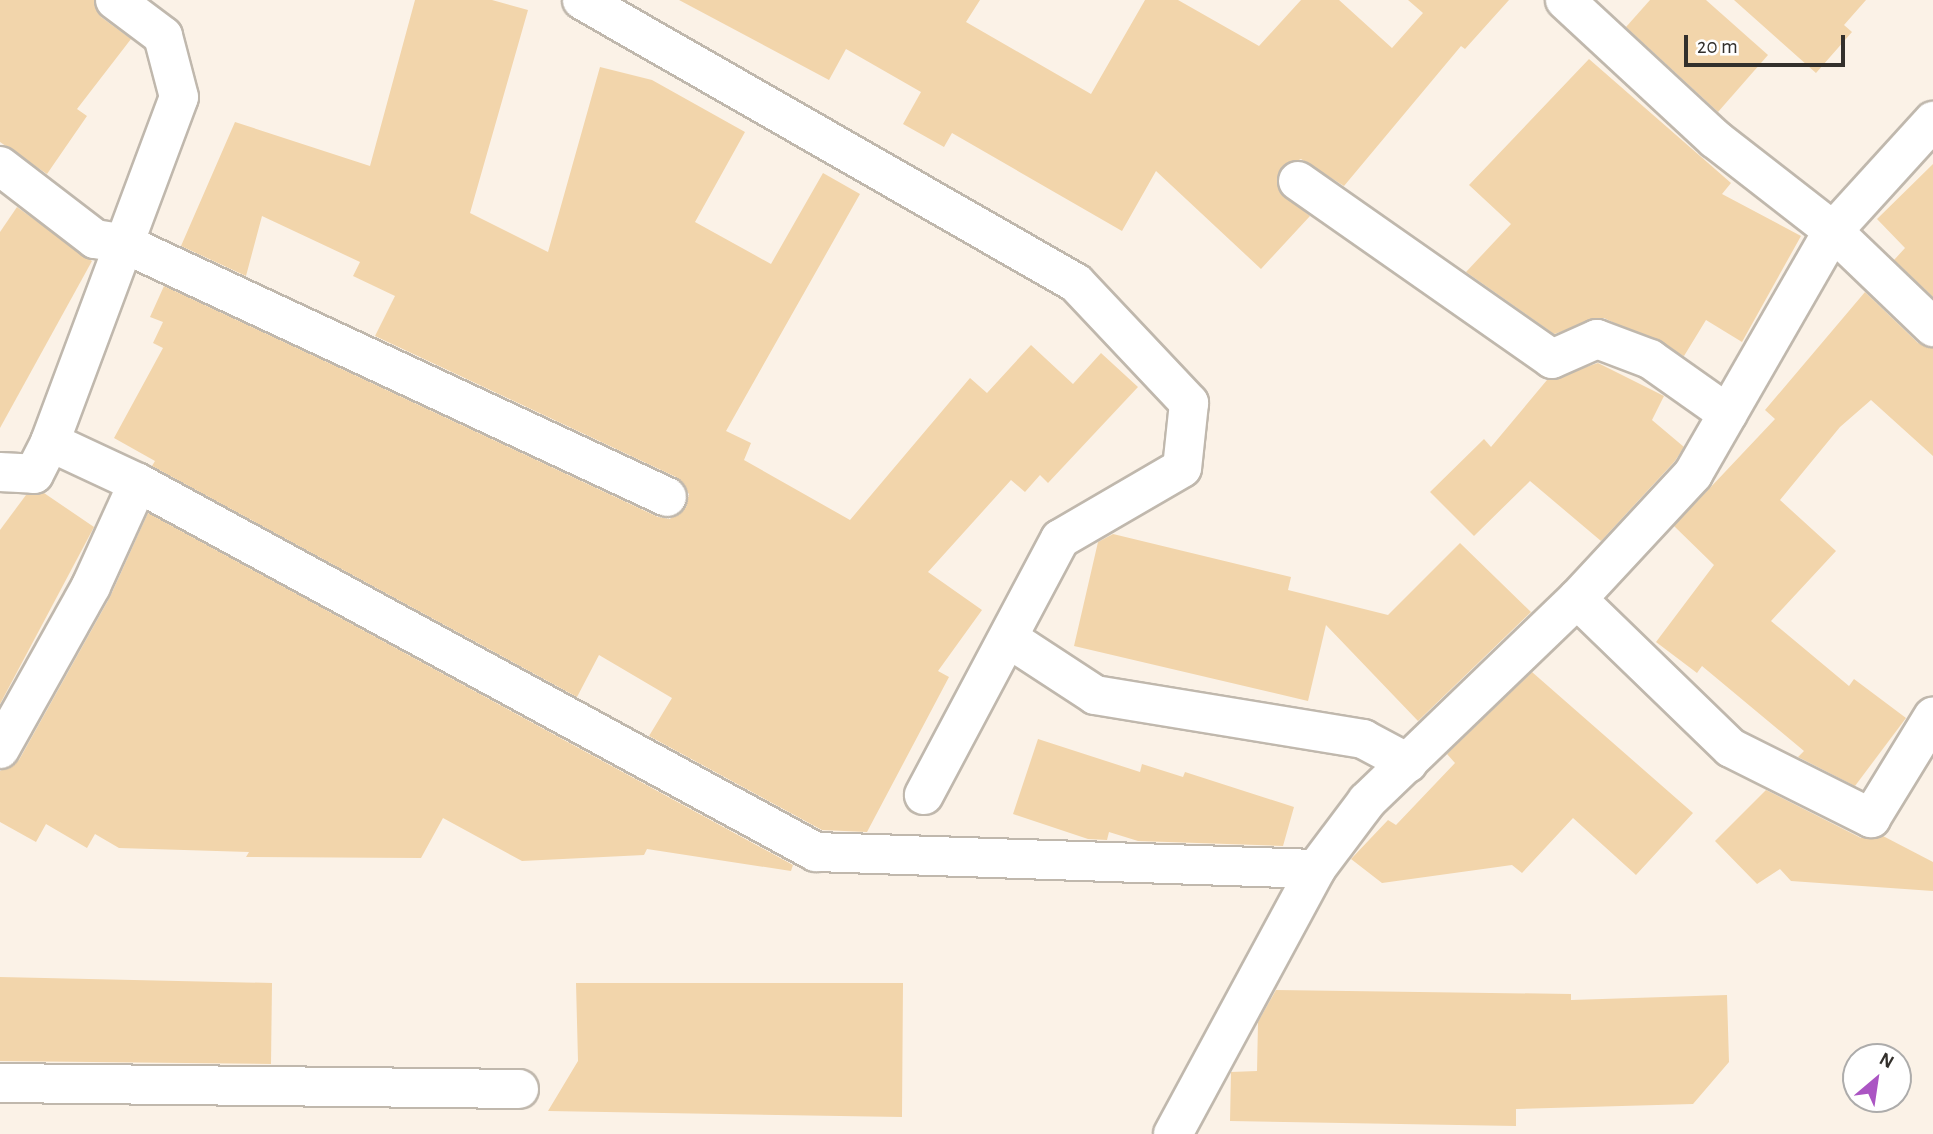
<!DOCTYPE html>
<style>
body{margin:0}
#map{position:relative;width:1933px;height:1134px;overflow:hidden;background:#fbf2e7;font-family:"Alegreya Sans",sans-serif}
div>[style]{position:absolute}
.building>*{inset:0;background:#f2d5ab}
.roads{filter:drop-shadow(2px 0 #c0b8ad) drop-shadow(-2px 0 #c0b8ad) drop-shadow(0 2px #c0b8ad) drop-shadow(0 -2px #c0b8ad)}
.minor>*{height:38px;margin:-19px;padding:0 19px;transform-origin:19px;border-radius:19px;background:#fff}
span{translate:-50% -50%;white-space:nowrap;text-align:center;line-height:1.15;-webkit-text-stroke:5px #fff;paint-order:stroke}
.north{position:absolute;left:1842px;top:1043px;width:70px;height:70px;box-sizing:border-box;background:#fff;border:2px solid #adacab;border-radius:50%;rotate:29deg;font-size:19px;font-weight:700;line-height:28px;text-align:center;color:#33302c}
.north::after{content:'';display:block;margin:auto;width:24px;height:32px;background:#ab55c3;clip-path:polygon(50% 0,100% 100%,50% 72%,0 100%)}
.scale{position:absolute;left:1684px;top:35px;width:161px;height:32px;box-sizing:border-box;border:4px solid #33302c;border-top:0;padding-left:9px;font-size:21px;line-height:24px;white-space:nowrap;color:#33302c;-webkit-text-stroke:5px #fff;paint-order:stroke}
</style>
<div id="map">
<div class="building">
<i style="clip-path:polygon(0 0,94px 0,101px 17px,131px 39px,77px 109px,87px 116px,47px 174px,0 142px)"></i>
<i style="clip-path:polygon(415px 0,492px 0,528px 10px,470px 213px,548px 252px,600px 67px,652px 80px,745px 132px,695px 222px,771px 264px,823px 173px,860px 194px,726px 431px,751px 443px,744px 460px,850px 520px,970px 378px,987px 393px,1031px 345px,1073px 384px,1101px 353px,1138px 387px,1048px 483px,1040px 475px,1025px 492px,1011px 480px,928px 572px,982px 610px,938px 671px,949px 677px,867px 832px,822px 830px,649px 736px,672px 698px,599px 655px,577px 697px,152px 466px,155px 461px,114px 438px,163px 348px,153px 343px,163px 322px,150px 317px,164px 286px,658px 517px,670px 519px,686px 507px,689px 494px,676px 477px,375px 336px,395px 296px,353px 276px,360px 262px,262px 216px,246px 276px,181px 246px,235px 122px,370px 166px)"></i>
<i style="clip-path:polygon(679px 0,980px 0,966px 22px,1091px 94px,1145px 0,1178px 0,1259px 46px,1301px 0,1339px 0,1392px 48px,1423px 13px,1408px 0,1509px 0,1465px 49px,1461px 46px,1344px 186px,1301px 159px,1281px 168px,1279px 191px,1310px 216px,1261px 269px,1156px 171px,1122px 231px,952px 133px,944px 147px,903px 124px,921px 92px,846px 49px,829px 80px)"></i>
<i style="clip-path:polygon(1650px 0,1706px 0,1768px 55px,1718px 112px,1626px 27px)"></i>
<i style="clip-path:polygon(1734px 0,1866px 0,1844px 25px,1852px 32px,1816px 73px)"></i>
<i style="clip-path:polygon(1589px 59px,1731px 183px,1722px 194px,1801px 236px,1742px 342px,1706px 320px,1684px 356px,1604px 318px,1554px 334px,1466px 272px,1511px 224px,1469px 185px)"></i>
<i style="clip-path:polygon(1933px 164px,1933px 297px,1894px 260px,1905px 248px,1877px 219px)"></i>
<i style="clip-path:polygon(17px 207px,92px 261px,0 428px,0 232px)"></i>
<i style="clip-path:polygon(1865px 292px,1918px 343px,1933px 348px,1933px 456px,1871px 400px,1840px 427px,1780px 500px,1836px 551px,1771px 621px,1849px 686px,1854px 679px,1906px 718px,1855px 786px,1798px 757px,1804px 751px,1702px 666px,1697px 673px,1656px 642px,1714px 565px,1674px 526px,1775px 419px,1765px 410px)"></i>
<i style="clip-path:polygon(1598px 363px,1664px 396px,1652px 420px,1684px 447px,1675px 461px,1601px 541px,1530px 481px,1474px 536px,1430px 492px,1484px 439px,1491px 447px,1547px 380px)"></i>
<i style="clip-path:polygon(44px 493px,94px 527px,0 704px,0 530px,26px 495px)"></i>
<i style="clip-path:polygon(148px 513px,793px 865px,791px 871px,647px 849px,644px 855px,522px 861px,443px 818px,421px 858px,246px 857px,249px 852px,119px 848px,95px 834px,87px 848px,46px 824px,36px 842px,0 822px,0 771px,19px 760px,110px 597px)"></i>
<i style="clip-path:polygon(1113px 534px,1291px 577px,1288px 590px,1388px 615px,1460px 543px,1531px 612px,1418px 721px,1326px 625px,1308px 701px,1074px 646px,1098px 542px)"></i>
<i style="clip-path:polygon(1532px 672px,1693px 813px,1636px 875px,1573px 818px,1522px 873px,1512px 865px,1382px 883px,1351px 859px,1388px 820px,1396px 825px,1455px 763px,1447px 754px)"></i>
<i style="clip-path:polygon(1038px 739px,1140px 772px,1142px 764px,1183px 777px,1185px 772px,1294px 807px,1283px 846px,1138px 841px,1109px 832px,1107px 840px,1088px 839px,1013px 814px)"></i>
<i style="clip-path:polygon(1766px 790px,1861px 838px,1883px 836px,1933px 862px,1933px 891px,1791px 881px,1780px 869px,1757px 884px,1715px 841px)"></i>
<i style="clip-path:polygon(0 977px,272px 983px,271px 1064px,0 1061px)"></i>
<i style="clip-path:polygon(576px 983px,903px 983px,902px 1117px,548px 1111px,578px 1061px)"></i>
<i style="clip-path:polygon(1276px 990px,1571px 994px,1571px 1000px,1727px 995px,1729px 1062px,1693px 1104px,1516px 1109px,1516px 1126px,1230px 1121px,1231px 1072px,1257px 1071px,1258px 1022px)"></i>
</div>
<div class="roads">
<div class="minor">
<i style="left:582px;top:0;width:569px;rotate:29.81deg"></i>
<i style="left:1076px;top:283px;width:165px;rotate:46.7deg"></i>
<i style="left:1189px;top:403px;width:65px;rotate:96.1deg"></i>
<i style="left:1182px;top:468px;width:141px;rotate:149.8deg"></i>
<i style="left:1060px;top:539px;width:290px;rotate:118deg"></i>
<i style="left:1565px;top:0;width:205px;rotate:42.8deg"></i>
<i style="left:1715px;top:139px;width:150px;rotate:37.9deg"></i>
<i style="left:1833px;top:231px;width:139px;rotate:43.8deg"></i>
<i style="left:0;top:166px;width:120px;rotate:37.5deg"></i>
<i style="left:95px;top:239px;width:30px;rotate:9deg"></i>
<i style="left:125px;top:244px;width:598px;rotate:25.02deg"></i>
<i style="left:1298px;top:181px;width:310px;rotate:35deg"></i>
<i style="left:1552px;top:359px;width:49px;rotate:-24deg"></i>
<i style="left:1597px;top:339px;width:57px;rotate:20.7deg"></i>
<i style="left:1650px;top:359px;width:95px;rotate:35.2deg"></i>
<i style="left:50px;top:442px;width:368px;rotate:-69.5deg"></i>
<i style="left:179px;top:97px;width:63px;rotate:-104.7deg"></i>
<i style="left:163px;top:36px;width:60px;rotate:-143.1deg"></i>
<i style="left:0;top:472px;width:34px;rotate:3deg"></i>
<i style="left:34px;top:474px;width:36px;rotate:-63deg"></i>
<i style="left:50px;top:442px;width:97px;rotate:25deg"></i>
<i style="left:138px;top:483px;width:772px;rotate:28.56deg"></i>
<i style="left:816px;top:852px;width:500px;rotate:1.95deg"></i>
<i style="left:1316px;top:869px;width:85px;rotate:-53.1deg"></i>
<i style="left:1367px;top:801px;width:291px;rotate:-43.9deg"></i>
<i style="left:1577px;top:599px;width:171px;rotate:-47.1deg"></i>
<i style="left:1693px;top:474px;width:280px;rotate:-60.1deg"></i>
<i style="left:1833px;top:231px;width:149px;rotate:-47.7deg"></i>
<i style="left:1577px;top:599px;width:214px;rotate:44.1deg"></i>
<i style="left:1731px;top:748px;width:157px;rotate:26.6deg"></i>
<i style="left:1871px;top:818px;width:119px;rotate:-58.5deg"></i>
<i style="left:1008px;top:638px;width:104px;rotate:33.2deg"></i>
<i style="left:1095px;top:695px;width:272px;rotate:9.3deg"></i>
<i style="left:1363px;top:739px;width:51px;rotate:28.1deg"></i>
<i style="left:0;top:749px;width:187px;rotate:-60.8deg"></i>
<i style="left:91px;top:586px;width:113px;rotate:-65.5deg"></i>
<i style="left:0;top:1083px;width:519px;rotate:0.66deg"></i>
<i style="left:1173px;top:1134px;width:301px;rotate:-61.6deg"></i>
</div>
</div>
<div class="north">N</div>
<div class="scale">20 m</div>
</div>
